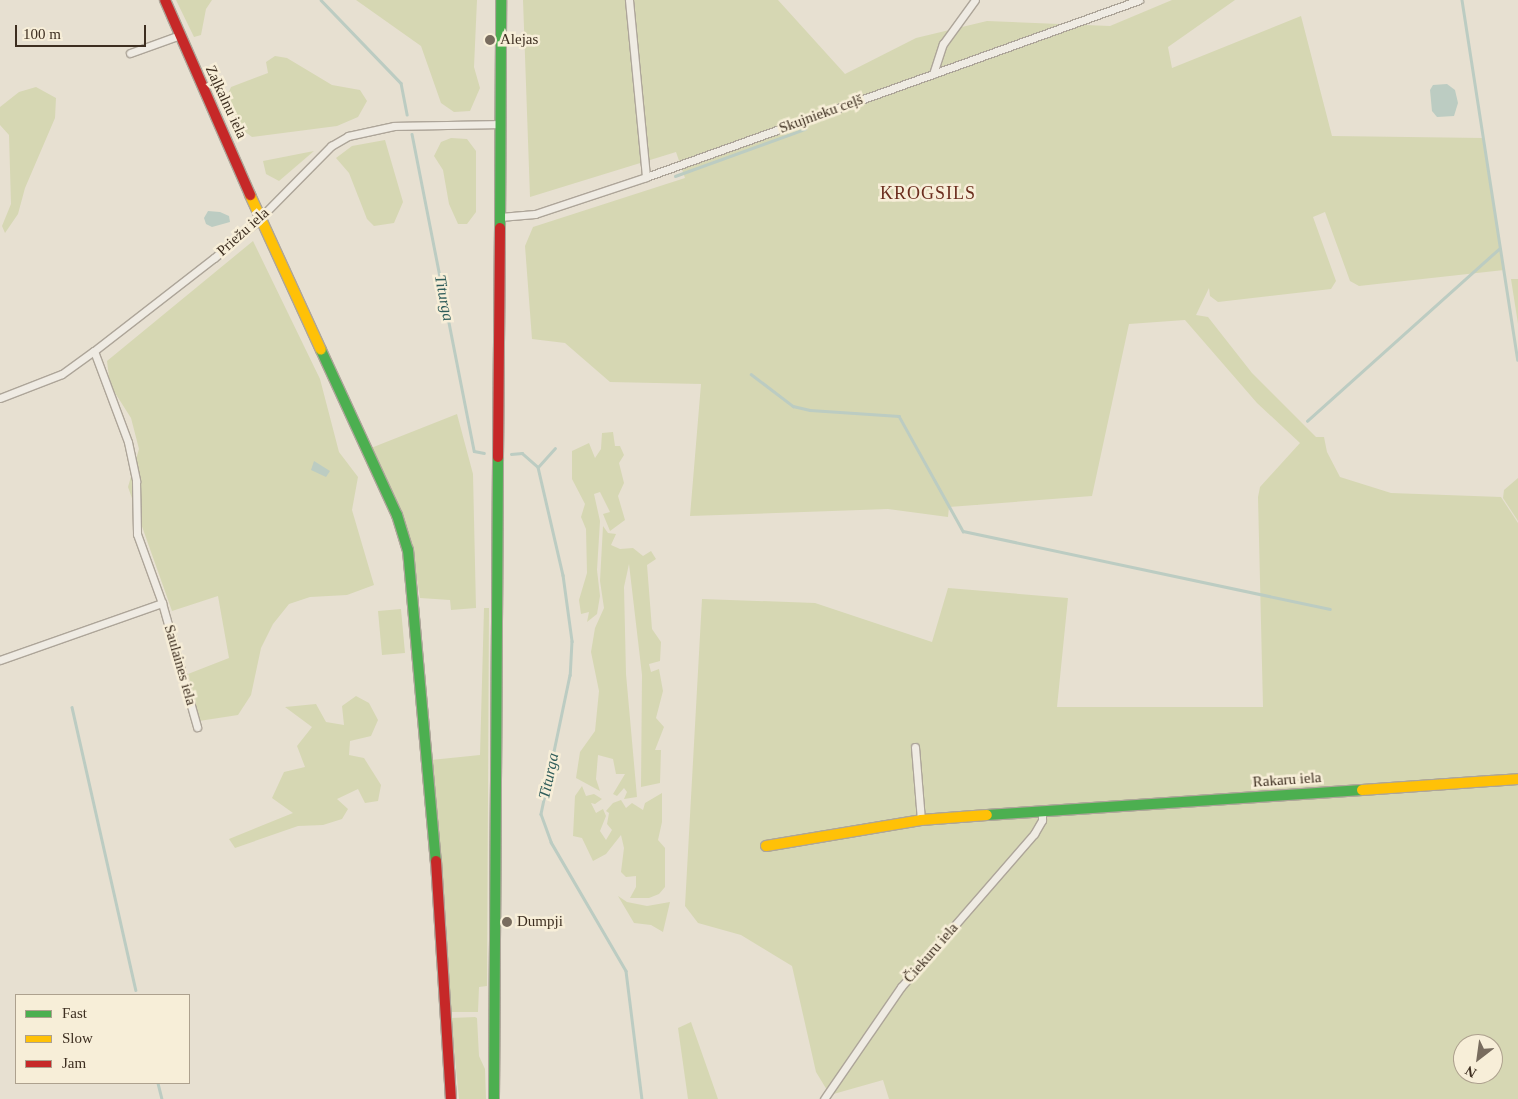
<!DOCTYPE html>
<meta charset="utf-8">
<style>
body{margin:0}
#map{position:relative;width:1518px;height:1099px;overflow:hidden;background:#e7e0d1;font-family:Georgia,serif}
div>[style]{position:absolute}
.green>*{inset:0;background:#d6d7b3}
.water>*{inset:0;background:#bcccc2}
.stream>*{height:2.5px;margin:-1.25px;padding:0 1.25px;transform-origin:1.25px;border-radius:1.25px;background:#bcccc2}
.roads{filter:drop-shadow(1px 0 #ada599) drop-shadow(-1px 0 #ada599) drop-shadow(0 1px #ada599) drop-shadow(0 -1px #ada599)}
.street>*{height:7px;margin:-3.5px;padding:0 3.5px;transform-origin:3.5px;border-radius:3.5px;background:#efebe3}
.fast>*{height:10px;margin:-5px;padding:0 5px;transform-origin:5px;border-radius:5px;background:#4caf50}
.slow>*{height:10px;margin:-5px;padding:0 5px;transform-origin:5px;border-radius:5px;background:#ffc107}
.jam>*{height:10px;margin:-5px;padding:0 5px;transform-origin:5px;border-radius:5px;background:#c62828}
.dots>*{width:14px;height:14px;translate:-50% -50%;box-sizing:border-box;border:2px solid #f7eed8;border-radius:50%}
span{translate:-50% -50%;white-space:nowrap;text-align:center;line-height:1.15;-webkit-text-stroke:5px #f7eed8;paint-order:stroke}
.poi-label{font-size:15px;color:#3d2e20}
.left{translate:0 -50%;text-align:left}
.street-label{font-size:15px;color:#3d2e20}
.water-label{font-size:16px;color:#2f5d5a;font-style:italic}
.quarter-label{font-size:18px;color:#6b2e1e;letter-spacing:1px}
.legend{position:absolute;left:15px;top:994px;width:175px;height:90px;box-sizing:border-box;background:#f7eed8;border:1px solid #ada18e;margin:0;padding:6px 9px;list-style:none;font-size:15px;color:#3d2e20}
.legend li{display:flex;align-items:center;gap:10px;height:25px}
.legend b{width:25px;border:1px solid #ada18e}
.north{position:absolute;left:1453px;top:1034px;width:50px;height:50px;box-sizing:border-box;background:#f7eed8;border:1px solid #ada18e;border-radius:50%;rotate:210deg;font-size:14px;font-weight:700;line-height:20px;text-align:center;color:#3d2e20}
.north::after{content:'';display:block;margin:auto;width:18px;height:22px;background:#786c5e;clip-path:polygon(50% 0,100% 100%,50% 72%,0 100%)}
.scale{position:absolute;left:15px;top:25px;width:131px;height:22px;box-sizing:border-box;border:2px solid #3d2e20;border-top:0;padding-left:6px;font-size:15px;line-height:18px;white-space:nowrap;color:#3d2e20;-webkit-text-stroke:4px #f7eed8;paint-order:stroke}
</style>
<div id="map">
<div class="green">
<i style="clip-path:polygon(176px 0,212px 0,206px 9px,201px 35px,194px 37px)"></i>
<i style="clip-path:polygon(356px 0,477px 0,474px 67px,480px 88px,470px 111px,454px 112px,441px 103px,421px 46px)"></i>
<i style="clip-path:polygon(evenodd,523px 0,778px 0,845px 74px,916px 38px,987px 21px,1110px 26px,1172px 0,1235px 0,1168px 47px,1172px 68px,1301px 16px,1332px 136px,1484px 138px,1504px 270px,1359px 286px,1350px 281px,1325px 212px,1313px 217px,1336px 281px,1331px 289px,1218px 302px,1210px 296px,1209px 288px,1196px 315px,1208px 317px,1252px 373px,1316px 437px,1324px 437px,1327px 452px,1340px 477px,1391px 493px,1501px 497px,1518px 523px,1518px 1099px,889px 1099px,883px 1080px,830px 1095px,816px 1072px,792px 966px,741px 935px,698px 923px,685px 906px,702px 599px,815px 603px,932px 642px,948px 588px,1068px 598px,1057px 707px,1263px 707px,1258px 497px,1260px 487px,1300px 443px,1257px 403px,1185px 320px,1129px 324px,1092px 496px,949px 507px,948px 517px,888px 509px,690px 516px,701px 384px,610px 382px,565px 343px,532px 339px,525px 246px,533px 227px,685px 178px,676px 152px,530px 197px,523px 0,1463px 1044px,1493px 1044px,1493px 1074px,1463px 1074px,1463px 1044px)"></i>
<i style="clip-path:polygon(275px 56px,287px 58px,332px 85px,360px 90px,367px 101px,358px 117px,337px 126px,252px 137px,236px 125px,228px 94px,231px 87px,268px 73px,266px 62px)"></i>
<i style="clip-path:polygon(36px 87px,56px 98px,55px 118px,25px 188px,18px 214px,5px 233px,2px 226px,11px 204px,9px 135px,0 125px,0 107px,19px 92px)"></i>
<i style="clip-path:polygon(451px 138px,467px 139px,476px 151px,476px 212px,467px 224px,458px 224px,449px 204px,443px 170px,434px 156px,441px 142px)"></i>
<i style="clip-path:polygon(385px 140px,403px 202px,394px 223px,374px 226px,367px 219px,349px 173px,336px 158px,352px 146px)"></i>
<i style="clip-path:polygon(314px 151px,279px 181px,266px 174px,263px 161px)"></i>
<i style="clip-path:polygon(253px 241px,320px 379px,339px 452px,358px 477px,352px 510px,374px 585px,347px 595px,310px 597px,289px 604px,273px 624px,261px 648px,251px 695px,238px 715px,199px 721px,188px 674px,229px 658px,218px 596px,172px 611px,128px 487px,139px 449px,131px 418px,110px 385px,107px 361px)"></i>
<i style="clip-path:polygon(1511px 279px,1518px 279px,1518px 324px)"></i>
<i style="clip-path:polygon(457px 414px,473px 474px,476px 608px,451px 610px,450px 600px,420px 598px,410px 537px,371px 448px)"></i>
<i style="clip-path:polygon(613px 432px,615px 446px,620px 446px,624px 455px,619px 463px,624px 483px,618px 496px,625px 520px,610px 531px,603px 514px,610px 512px,600px 492px,594px 494px,600px 521px,597px 570px,600px 596px,597px 614px,587px 622px,589px 612px,581px 614px,579px 600px,587px 573px,586px 529px,581px 517px,585px 504px,572px 479px,572px 451px,589px 443px,595px 458px,601px 449px,602px 433px)"></i>
<i style="clip-path:polygon(1518px 478px,1518px 521px,1503px 498px,1504px 490px)"></i>
<i style="clip-path:polygon(603px 526px,608px 533px,616px 534px,611px 545px,620px 549px,633px 548px,643px 556px,651px 551px,656px 559px,647px 565px,652px 629px,661px 642px,660px 661px,649px 664px,651px 672px,659px 669px,663px 691px,656px 718px,664px 727px,655px 750px,661px 750px,660px 783px,641px 787px,642px 675px,629px 564px,624px 587px,626px 674px,637px 797px,624px 799px,627px 792px,624px 788px,617px 796px,613px 794px,625px 774px,616px 774px,613px 759px,598px 755px,596px 779px,600px 791px,576px 778px,580px 752px,595px 731px,599px 691px,591px 652px,595px 628px,604px 608px,600px 581px)"></i>
<i style="clip-path:polygon(484px 608px,489px 608px,487px 986px,479px 987px,478px 1012px,451px 1012px,431px 760px,480px 755px)"></i>
<i style="clip-path:polygon(401px 609px,405px 653px,382px 655px,378px 611px)"></i>
<i style="clip-path:polygon(356px 696px,369px 703px,378px 720px,371px 736px,350px 741px,349px 755px,364px 758px,381px 785px,378px 801px,365px 803px,358px 789px,337px 799px,348px 809px,342px 819px,323px 825px,298px 826px,235px 848px,229px 839px,293px 813px,272px 798px,284px 772px,305px 767px,297px 746px,312px 727px,285px 707px,316px 704px,326px 722px,344px 725px,342px 706px)"></i>
<i style="clip-path:polygon(582px 786px,586px 796px,594px 794px,602px 799px,595px 804px,591px 803px,596px 813px,603px 809px,606px 816px,600px 831px,606px 840px,612px 830px,607px 824px,609px 813px,606px 811px,613px 803px,621px 800px,626px 808px,632px 803px,643px 810px,645px 803px,662px 793px,662px 822px,658px 840px,665px 848px,665px 887px,659px 894px,649px 898px,630px 898px,636px 887px,636px 876px,626px 877px,621px 872px,624px 848px,621px 835px,606px 854px,593px 861px,582px 838px,573px 836px,575px 796px)"></i>
<i style="clip-path:polygon(618px 896px,627px 902px,647px 906px,670px 902px,663px 932px,651px 925px,634px 923px)"></i>
<i style="clip-path:polygon(475px 1017px,477px 1018px,479px 1056px,485px 1069px,486px 1099px,459px 1099px,451px 1018px)"></i>
<i style="clip-path:polygon(691px 1022px,718px 1099px,688px 1099px,678px 1028px)"></i>
</div>
<div class="water">
<i style="clip-path:polygon(1447px 84px,1455px 90px,1458px 103px,1454px 116px,1437px 117px,1432px 111px,1430px 90px,1433px 85px)"></i>
<i style="clip-path:polygon(208px 211px,220px 212px,229px 216px,230px 222px,212px 227px,206px 224px,204px 218px)"></i>
<i style="clip-path:polygon(314px 461px,330px 471px,326px 477px,311px 470px)"></i>
</div>
<div class="stream">
<i style="left:321px;top:0;width:115px;rotate:46.1deg"></i>
<i style="left:401px;top:83px;width:32px;rotate:79deg"></i>
<i style="left:1462px;top:0;width:364px;rotate:81.2deg"></i>
<i style="left:412px;top:134px;width:323px;rotate:78.9deg"></i>
<i style="left:474px;top:451px;width:10px;rotate:11deg"></i>
<i style="left:675px;top:176px;width:138px;rotate:-19.9deg"></i>
<i style="left:751px;top:374px;width:53px;rotate:37.3deg"></i>
<i style="left:793px;top:406px;width:17px;rotate:13deg"></i>
<i style="left:810px;top:410px;width:89px;rotate:3.9deg"></i>
<i style="left:899px;top:416px;width:132px;rotate:60.9deg"></i>
<i style="left:963px;top:531px;width:375px;rotate:12deg"></i>
<i style="left:1307px;top:421px;width:258px;rotate:-41.9deg"></i>
<i style="left:511px;top:454px;width:11px;rotate:-5deg"></i>
<i style="left:522px;top:453px;width:21px;rotate:41deg"></i>
<i style="left:538px;top:467px;width:111px;rotate:77deg"></i>
<i style="left:563px;top:575px;width:67px;rotate:82.2deg"></i>
<i style="left:572px;top:641px;width:34px;rotate:93deg"></i>
<i style="left:570px;top:675px;width:142px;rotate:101.8deg"></i>
<i style="left:541px;top:814px;width:30px;rotate:70deg"></i>
<i style="left:551px;top:842px;width:149px;rotate:59.8deg"></i>
<i style="left:626px;top:971px;width:129px;rotate:82.9deg"></i>
<i style="left:538px;top:467px;width:25px;rotate:-48deg"></i>
<i style="left:72px;top:707px;width:290px;rotate:77.3deg"></i>
<i style="left:158px;top:1083px;width:16px;rotate:76deg"></i>
</div>
<div class="roads">
<div class="street">
<i style="left:629px;top:0;width:178px;rotate:84.5deg"></i>
<i style="left:130px;top:53px;width:53px;rotate:-19.8deg"></i>
<i style="left:933px;top:74px;width:32px;rotate:-72deg"></i>
<i style="left:943px;top:44px;width:54px;rotate:-54deg"></i>
<i style="left:500px;top:217px;width:35px;rotate:-5deg"></i>
<i style="left:535px;top:214px;width:117px;rotate:-18.4deg"></i>
<i style="left:646px;top:177px;width:524px;rotate:-19.75deg"></i>
<i style="left:94px;top:351px;width:97px;rotate:69.5deg"></i>
<i style="left:128px;top:442px;width:40px;rotate:78deg"></i>
<i style="left:136px;top:481px;width:53px;rotate:88.9deg"></i>
<i style="left:137px;top:534px;width:73px;rotate:70.1deg"></i>
<i style="left:162px;top:603px;width:129px;rotate:74.2deg"></i>
<i style="left:0;top:398px;width:66px;rotate:-21.2deg"></i>
<i style="left:62px;top:374px;width:39px;rotate:-36deg"></i>
<i style="left:94px;top:351px;width:152px;rotate:-37.8deg"></i>
<i style="left:214px;top:258px;width:52px;rotate:-40.4deg"></i>
<i style="left:254px;top:224px;width:110px;rotate:-45.4deg"></i>
<i style="left:331px;top:146px;width:20px;rotate:-30deg"></i>
<i style="left:348px;top:136px;width:47px;rotate:-12.3deg"></i>
<i style="left:394px;top:126px;width:106px;rotate:-1.1deg"></i>
<i style="left:0;top:660px;width:172px;rotate:-19.4deg"></i>
<i style="left:915px;top:747px;width:73px;rotate:85.3deg"></i>
<i style="left:824px;top:1099px;width:136px;rotate:-55.5deg"></i>
<i style="left:901px;top:987px;width:203px;rotate:-49deg"></i>
<i style="left:1034px;top:834px;width:16px;rotate:-60deg"></i>
<i style="left:1042px;top:820px;width:7px;rotate:-90deg"></i>
</div>
<div class="fast">
<i style="left:500px;top:228px;width:228px;rotate:-89.7deg"></i>
<i style="left:321px;top:350px;width:182px;rotate:65.3deg"></i>
<i style="left:397px;top:515px;width:37px;rotate:73deg"></i>
<i style="left:408px;top:550px;width:312px;rotate:84.9deg"></i>
<i style="left:987px;top:815px;width:376px;rotate:-3.8deg"></i>
<i style="left:494px;top:1099px;width:642px;rotate:-89.64deg"></i>
</div>
<div class="slow">
<i style="left:250px;top:195px;width:170px;rotate:65.4deg"></i>
<i style="left:1362px;top:790px;width:156px;rotate:-4deg"></i>
<i style="left:766px;top:846px;width:157px;rotate:-9.5deg"></i>
<i style="left:921px;top:820px;width:66px;rotate:-4.3deg"></i>
</div>
<div class="jam">
<i style="left:165px;top:0;width:213px;rotate:66.4deg"></i>
<i style="left:498px;top:457px;width:229px;rotate:-89.5deg"></i>
<i style="left:436px;top:861px;width:238px;rotate:86.4deg"></i>
</div>
</div>
<div class="dots">
<i style="left:490px;top:40px;background:#786c5e"></i>
<i style="left:507px;top:922px;background:#786c5e"></i>
</div>
<div class="poi-label">
<span class="left" style="left:500px;top:40px">Alejas</span>
<span class="left" style="left:517px;top:922px">Dumpji</span>
</div>
<div class="street-label">
<span style="left:226px;top:102px;rotate:65deg">Zaļkalnu iela</span>
<span style="left:821px;top:114px;rotate:-20deg">Skujnieku ceļš</span>
<span style="left:243px;top:232px;rotate:-42deg">Priežu iela</span>
<span style="left:180px;top:665px;rotate:74deg">Saulaines iela</span>
<span style="left:1287px;top:780px;rotate:-4deg">Rakaru iela</span>
<span style="left:931px;top:953px;rotate:-49deg">Čiekuru iela</span>
</div>
<div class="water-label">
<span style="left:444px;top:298px;rotate:79deg">Titurga</span>
<span style="left:549px;top:776px;rotate:-78deg">Titurga</span>
</div>
<div class="quarter-label">
<span style="left:928px;top:193px">KROGSILS</span>
</div>
<ul class="legend">
<li><b style="height:6px;background:#4caf50"></b>Fast</li>
<li><b style="height:6px;background:#ffc107"></b>Slow</li>
<li><b style="height:6px;background:#c62828"></b>Jam</li>
</ul>
<div class="north">N</div>
<div class="scale">100 m</div>
</div>
